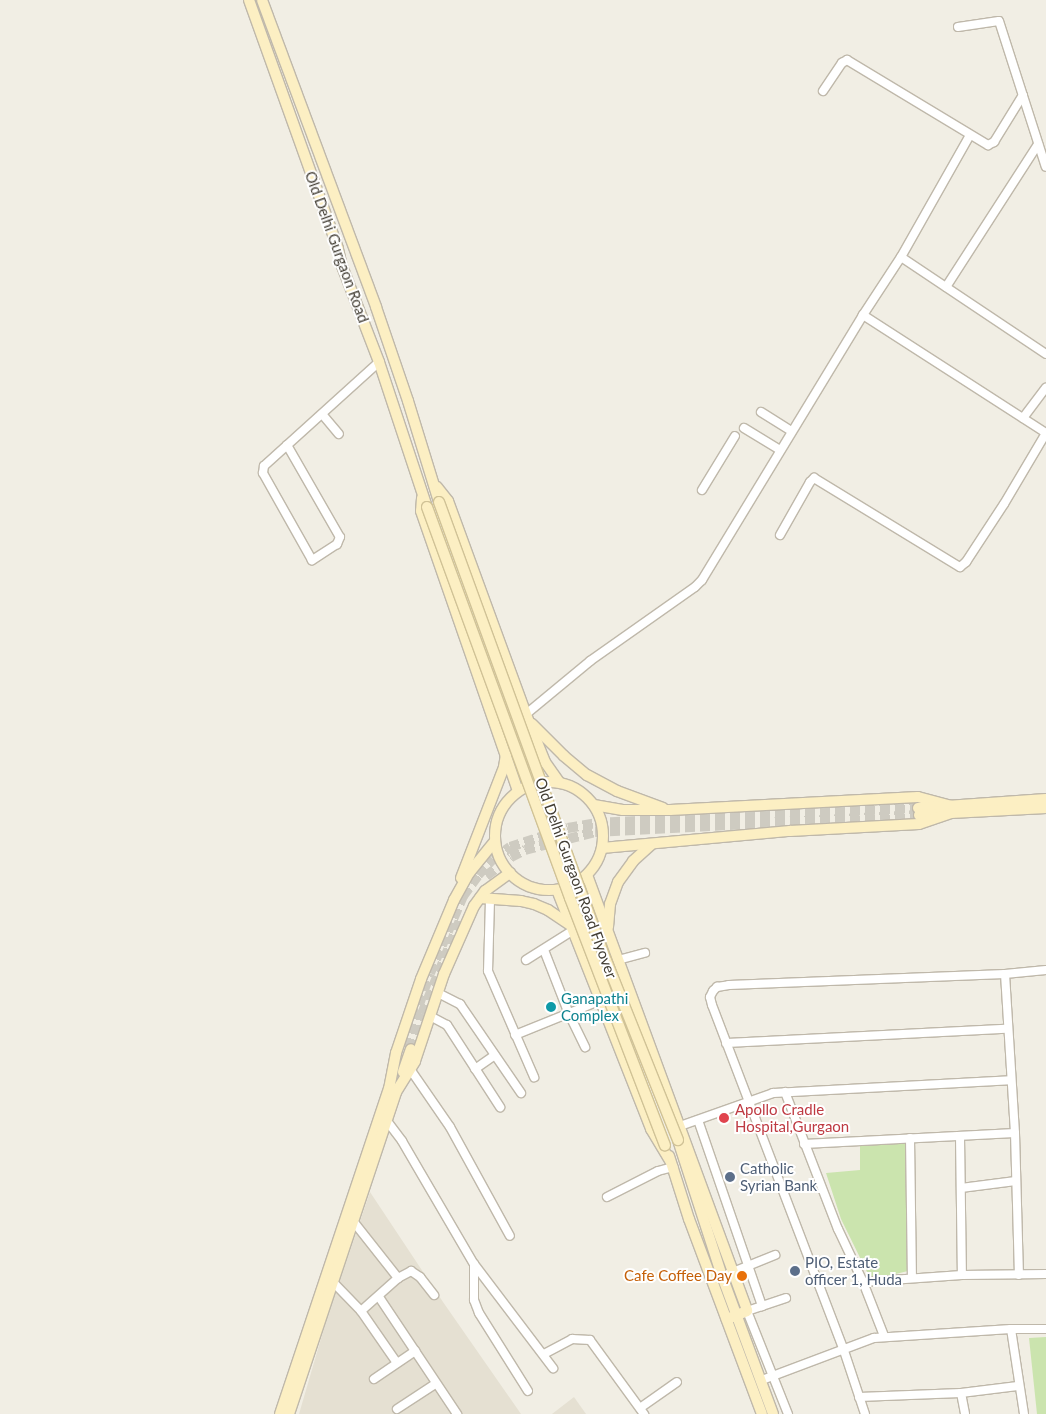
<!DOCTYPE html>
<style>
body{margin:0}
#map{position:relative;width:1046px;height:1414px;overflow:hidden;background:#f1eee4;font-family:Lato,sans-serif}
div>[style]{position:absolute}
.residential>*{inset:0;background:#e5e0d2}
.green>*{inset:0;background:#cbe4ae}
.secondary-tunnel>*{height:10px;margin-top:-5px;transform-origin:0;background:repeating-linear-gradient(90deg,#cecbc1 0 10px,transparent 0 15px)}
.roads{filter:drop-shadow(1px 0 #bfb8aa) drop-shadow(-1px 0 #bfb8aa) drop-shadow(0 1px #bfb8aa) drop-shadow(0 -1px #bfb8aa)}
.street>*{height:8px;margin:-4px;padding:0 4px;transform-origin:4px;border-radius:4px;background:#fff}
.secondary>*{height:10px;margin:-5px;padding:0 5px;transform-origin:5px;border-radius:5px;background:#fcefc3}
.secondary>.ring{margin:-5px;padding:0;box-sizing:content-box;background:none;border:10px solid #fcefc3;border-radius:50%}
.bridges{filter:drop-shadow(1px 0 #d0c296) drop-shadow(-1px 0 #d0c296) drop-shadow(0 1px #d0c296) drop-shadow(0 -1px #d0c296)}
.secondary-bridge>*{height:10px;margin:-5px;padding:0 5px;transform-origin:5px;border-radius:5px;background:#fcefc3}
.dots>*{width:14px;height:14px;translate:-50% -50%;box-sizing:border-box;border:2px solid #fff;border-radius:50%}
span{translate:-50% -50%;white-space:nowrap;text-align:center;line-height:1.15;-webkit-text-stroke:4px #fff;paint-order:stroke}
.street-label{font-size:15px;color:#433e34}
.culture-label{font-size:15px;color:#0d838f}
.left{translate:0 -50%;text-align:left}
.health-label{font-size:15px;color:#be3a42}
.service-label{font-size:15px;color:#4e5e75}
.food-label{font-size:15px;color:#c56008}
.right{translate:-100% -50%;text-align:right}
</style>
<div id="map">
<div class="residential">
<i style="clip-path:polygon(370px 1192px,443px 1302px,521px 1414px,299px 1414px,327px 1318px)"></i>
<i style="clip-path:polygon(574px 1397px,586px 1414px,552px 1414px)"></i>
</div>
<div class="green">
<i style="clip-path:polygon(910px 1141px,912px 1270px,871px 1280px,841px 1219px,826px 1173px,860px 1170px,860px 1143px)"></i>
<i style="clip-path:polygon(1046px 1337px,1046px 1414px,1037px 1414px,1029px 1338px)"></i>
</div>
<div class="secondary-tunnel">
<i style="left:486px;top:876px;width:31px;rotate:-37deg"></i>
<i style="left:511px;top:857px;width:16px;rotate:-27deg"></i>
<i style="left:525px;top:850px;width:72px;rotate:-14.4deg"></i>
<i style="left:595px;top:832px;width:324px;rotate:-3deg"></i>
<i style="left:404px;top:1047px;width:78px;rotate:-70.6deg"></i>
<i style="left:430px;top:973px;width:84px;rotate:-66.8deg"></i>
<i style="left:463px;top:896px;width:26px;rotate:-54deg"></i>
<i style="left:478px;top:875px;width:22px;rotate:-47deg"></i>
<i style="left:493px;top:859px;width:21px;rotate:-35deg"></i>
<i style="left:510px;top:847px;width:61px;rotate:-18.1deg"></i>
<i style="left:568px;top:828px;width:27px;rotate:-10deg"></i>
<i style="left:595px;top:823px;width:323px;rotate:-2.7deg"></i>
<i style="left:411px;top:1049px;width:37px;rotate:-73deg"></i>
<i style="left:422px;top:1014px;width:104px;rotate:-67.9deg"></i>
</div>
<div class="roads">
<div class="street">
<i style="left:958px;top:27px;width:41px;rotate:-8.3deg"></i>
<i style="left:999px;top:21px;width:153px;rotate:72.2deg"></i>
<i style="left:823px;top:91px;width:34px;rotate:-56deg"></i>
<i style="left:842px;top:63px;width:6px;rotate:-31deg"></i>
<i style="left:847px;top:60px;width:165px;rotate:31.1deg"></i>
<i style="left:988px;top:145px;width:7px;rotate:-27deg"></i>
<i style="left:994px;top:142px;width:55px;rotate:-58.3deg"></i>
<i style="left:901px;top:257px;width:174px;rotate:33.8deg"></i>
<i style="left:946px;top:287px;width:170px;rotate:-57.2deg"></i>
<i style="left:761px;top:412px;width:36px;rotate:32deg"></i>
<i style="left:322px;top:414px;width:26px;rotate:50deg"></i>
<i style="left:1023px;top:418px;width:38px;rotate:-53deg"></i>
<i style="left:744px;top:428px;width:42px;rotate:31.4deg"></i>
<i style="left:287px;top:445px;width:106px;rotate:60.1deg"></i>
<i style="left:340px;top:537px;width:8px;rotate:113deg"></i>
<i style="left:337px;top:544px;width:30px;rotate:147deg"></i>
<i style="left:312px;top:560px;width:100px;rotate:-119.4deg"></i>
<i style="left:263px;top:473px;width:7px;rotate:-82deg"></i>
<i style="left:264px;top:466px;width:155px;rotate:-42.1deg"></i>
<i style="left:702px;top:490px;width:63px;rotate:-58.6deg"></i>
<i style="left:780px;top:535px;width:61px;rotate:-60.5deg"></i>
<i style="left:810px;top:482px;width:6px;rotate:-45deg"></i>
<i style="left:814px;top:478px;width:171px;rotate:31.4deg"></i>
<i style="left:960px;top:567px;width:8px;rotate:-40deg"></i>
<i style="left:966px;top:562px;width:69px;rotate:-56.8deg"></i>
<i style="left:1004px;top:504px;width:82px;rotate:-59.4deg"></i>
<i style="left:1046px;top:433px;width:218px;rotate:-147.2deg"></i>
<i style="left:526px;top:714px;width:83px;rotate:-39.6deg"></i>
<i style="left:590px;top:661px;width:128px;rotate:-35.2deg"></i>
<i style="left:695px;top:587px;width:10px;rotate:-45deg"></i>
<i style="left:702px;top:580px;width:310px;rotate:-58.7deg"></i>
<i style="left:863px;top:315px;width:69px;rotate:-56.8deg"></i>
<i style="left:901px;top:257px;width:140px;rotate:-60.5deg"></i>
<i style="left:490px;top:900px;width:71px;rotate:91.6deg"></i>
<i style="left:488px;top:971px;width:116px;rotate:66.5deg"></i>
<i style="left:544px;top:950px;width:69px;rotate:68.7deg"></i>
<i style="left:569px;top:1014px;width:37px;rotate:64deg"></i>
<i style="left:526px;top:960px;width:54px;rotate:-32.2deg"></i>
<i style="left:618px;top:960px;width:28px;rotate:-15deg"></i>
<i style="left:1005px;top:974px;width:159px;rotate:86.4deg"></i>
<i style="left:1015px;top:1133px;width:142px;rotate:88.4deg"></i>
<i style="left:438px;top:993px;width:25px;rotate:27deg"></i>
<i style="left:460px;top:1004px;width:108px;rotate:55.6deg"></i>
<i style="left:430px;top:1016px;width:19px;rotate:28deg"></i>
<i style="left:447px;top:1025px;width:98px;rotate:57.1deg"></i>
<i style="left:515px;top:1035px;width:91px;rotate:-22deg"></i>
<i style="left:726px;top:1043px;width:281px;rotate:-2.9deg"></i>
<i style="left:410px;top:1069px;width:70px;rotate:55.4deg"></i>
<i style="left:450px;top:1127px;width:124px;rotate:61.2deg"></i>
<i style="left:475px;top:1069px;width:24px;rotate:-35deg"></i>
<i style="left:785px;top:1092px;width:147px;rotate:68.9deg"></i>
<i style="left:838px;top:1229px;width:59px;rotate:64.7deg"></i>
<i style="left:863px;top:1282px;width:58px;rotate:68.7deg"></i>
<i style="left:698px;top:1120px;width:197px;rotate:71deg"></i>
<i style="left:387px;top:1121px;width:25px;rotate:53deg"></i>
<i style="left:402px;top:1141px;width:143px;rotate:59.7deg"></i>
<i style="left:474px;top:1264px;width:131px;rotate:52.8deg"></i>
<i style="left:680px;top:1126px;width:99px;rotate:-19.5deg"></i>
<i style="left:773px;top:1093px;width:238px;rotate:-3.1deg"></i>
<i style="left:960px;top:1137px;width:138px;rotate:89.2deg"></i>
<i style="left:910px;top:1138px;width:140px;rotate:89.2deg"></i>
<i style="left:804px;top:1144px;width:211px;rotate:-3deg"></i>
<i style="left:961px;top:1188px;width:55px;rotate:-7.3deg"></i>
<i style="left:607px;top:1197px;width:57px;rotate:-27deg"></i>
<i style="left:658px;top:1171px;width:16px;rotate:-15deg"></i>
<i style="left:353px;top:1221px;width:73px;rotate:51.7deg"></i>
<i style="left:474px;top:1264px;width:36px;rotate:90deg"></i>
<i style="left:474px;top:1300px;width:14px;rotate:69deg"></i>
<i style="left:479px;top:1313px;width:92px;rotate:57.9deg"></i>
<i style="left:728px;top:1274px;width:51px;rotate:-22deg"></i>
<i style="left:330px;top:1279px;width:45px;rotate:45.9deg"></i>
<i style="left:361px;top:1311px;width:63px;rotate:55.3deg"></i>
<i style="left:863px;top:1282px;width:99px;rotate:-4deg"></i>
<i style="left:962px;top:1275px;width:84px;rotate:-0.7deg"></i>
<i style="left:379px;top:1297px;width:141px;rotate:56.3deg"></i>
<i style="left:786px;top:1298px;width:41px;rotate:161.6deg"></i>
<i style="left:747px;top:1311px;width:111px;rotate:68.3deg"></i>
<i style="left:361px;top:1311px;width:50px;rotate:-41.7deg"></i>
<i style="left:398px;top:1278px;width:15px;rotate:-28deg"></i>
<i style="left:411px;top:1271px;width:11px;rotate:34deg"></i>
<i style="left:420px;top:1277px;width:23px;rotate:52deg"></i>
<i style="left:1011px;top:1329px;width:86px;rotate:81.3deg"></i>
<i style="left:544px;top:1354px;width:32px;rotate:-28deg"></i>
<i style="left:572px;top:1339px;width:18px;rotate:3deg"></i>
<i style="left:590px;top:1340px;width:92px;rotate:53.9deg"></i>
<i style="left:374px;top:1379px;width:50px;rotate:-34.3deg"></i>
<i style="left:762px;top:1380px;width:120px;rotate:-20.6deg"></i>
<i style="left:874px;top:1338px;width:137px;rotate:-3.8deg"></i>
<i style="left:1011px;top:1329px;width:35px"></i>
<i style="left:961px;top:1393px;width:21px;rotate:79deg"></i>
<i style="left:859px;top:1397px;width:102px;rotate:-2.2deg"></i>
<i style="left:961px;top:1393px;width:57px;rotate:-7deg"></i>
<i style="left:640px;top:1408px;width:45px;rotate:-35.1deg"></i>
<i style="left:397px;top:1409px;width:45px;rotate:-33.3deg"></i>
<i style="left:865px;top:1414px;width:70px;rotate:-108.4deg"></i>
<i style="left:843px;top:1348px;width:367px;rotate:-110.9deg"></i>
<i style="left:712px;top:1005px;width:8px;rotate:-104deg"></i>
<i style="left:710px;top:997px;width:7px;rotate:-63deg"></i>
<i style="left:713px;top:991px;width:6px;rotate:-45deg"></i>
<i style="left:717px;top:987px;width:12px;rotate:-9deg"></i>
<i style="left:729px;top:985px;width:276px;rotate:-2.3deg"></i>
<i style="left:1005px;top:974px;width:41px;rotate:-5.6deg"></i>
</div>
<div class="secondary">
<i style="left:249px;top:0;width:264px;rotate:70.3deg"></i>
<i style="left:338px;top:249px;width:17px;rotate:77deg"></i>
<i style="left:342px;top:266px;width:103px;rotate:68.9deg"></i>
<i style="left:379px;top:362px;width:153px;rotate:71.7deg"></i>
<i style="left:262px;top:0;width:327px;rotate:69.6deg"></i>
<i style="left:376px;top:307px;width:99px;rotate:71.2deg"></i>
<i style="left:408px;top:401px;width:106px;rotate:72.9deg"></i>
<i style="left:437px;top:487px;width:18px;rotate:52deg"></i>
<i style="left:448px;top:501px;width:235px;rotate:69.9deg"></i>
<i style="left:529px;top:722px;width:43px;rotate:68.2deg"></i>
<i style="left:545px;top:762px;width:24px;rotate:55deg"></i>
<i style="left:422px;top:498px;width:13px;rotate:94deg"></i>
<i style="left:421px;top:511px;width:296px;rotate:70.9deg"></i>
<i style="left:532px;top:724px;width:45px;rotate:45deg"></i>
<i style="left:564px;top:756px;width:30px;rotate:40deg"></i>
<i style="left:587px;top:775px;width:34px;rotate:28deg"></i>
<i style="left:617px;top:791px;width:49px;rotate:20.3deg"></i>
<i class="ring" style="left:495px;top:782px;width:98px;height:98px"></i>
<i style="left:594px;top:805px;width:29px;rotate:10deg"></i>
<i style="left:623px;top:810px;width:47px"></i>
<i style="left:670px;top:810px;width:248px;rotate:-3deg"></i>
<i style="left:918px;top:797px;width:34px;rotate:15deg"></i>
<i style="left:918px;top:808px;width:128px;rotate:-4deg"></i>
<i style="left:919px;top:815px;width:18px;rotate:-3deg"></i>
<i style="left:602px;top:848px;width:189px;rotate:-5.2deg"></i>
<i style="left:790px;top:831px;width:129px;rotate:-3.1deg"></i>
<i style="left:919px;top:824px;width:34px;rotate:-19deg"></i>
<i style="left:951px;top:813px;width:95px;rotate:-3deg"></i>
<i style="left:587px;top:875px;width:464px;rotate:69.8deg"></i>
<i style="left:747px;top:1311px;width:22px;rotate:158deg"></i>
<i style="left:461px;top:878px;width:119px;rotate:-68.8deg"></i>
<i style="left:504px;top:767px;width:12px;rotate:-81deg"></i>
<i style="left:557px;top:890px;width:257px;rotate:68.5deg"></i>
<i style="left:651px;top:1129px;width:37px;rotate:59deg"></i>
<i style="left:480px;top:898px;width:41px;rotate:4.2deg"></i>
<i style="left:521px;top:901px;width:13px;rotate:13deg"></i>
<i style="left:534px;top:904px;width:15px;rotate:23deg"></i>
<i style="left:548px;top:910px;width:27px;rotate:34deg"></i>
<i style="left:608px;top:927px;width:23px;rotate:-85deg"></i>
<i style="left:610px;top:904px;width:23px;rotate:-70deg"></i>
<i style="left:618px;top:882px;width:26px;rotate:-54deg"></i>
<i style="left:633px;top:861px;width:25px;rotate:-42deg"></i>
<i style="left:403px;top:1072px;width:24px;rotate:-71deg"></i>
<i style="left:678px;top:1140px;width:143px;rotate:72.1deg"></i>
<i style="left:722px;top:1276px;width:147px;rotate:69.7deg"></i>
<i style="left:669px;top:1156px;width:66px;rotate:72.4deg"></i>
<i style="left:689px;top:1219px;width:208px;rotate:69.5deg"></i>
<i style="left:280px;top:1414px;width:343px;rotate:-71.5deg"></i>
<i style="left:389px;top:1089px;width:37px;rotate:-79deg"></i>
<i style="left:396px;top:1053px;width:78px;rotate:-71.3deg"></i>
<i style="left:421px;top:979px;width:86px;rotate:-67.3deg"></i>
<i style="left:454px;top:900px;width:31px;rotate:-61deg"></i>
<i style="left:469px;top:873px;width:41px;rotate:-50.9deg"></i>
<i style="left:289px;top:1414px;width:339px;rotate:-71.6deg"></i>
<i style="left:396px;top:1092px;width:36px;rotate:-58deg"></i>
<i style="left:415px;top:1061px;width:92px;rotate:-71.6deg"></i>
<i style="left:444px;top:974px;width:74px;rotate:-66.2deg"></i>
<i style="left:474px;top:906px;width:19px;rotate:-54deg"></i>
<i style="left:485px;top:891px;width:31px;rotate:-36deg"></i>
</div>
</div>
<div class="bridges">
<div class="secondary-bridge">
<i style="left:439px;top:502px;width:487px;rotate:70deg"></i>
<i style="left:606px;top:960px;width:194px;rotate:68.2deg"></i>
<i style="left:427px;top:507px;width:416px;rotate:69.9deg"></i>
<i style="left:570px;top:898px;width:265px;rotate:69deg"></i>
</div>
</div>
<div class="dots">
<i style="left:551px;top:1007px;background:#0f9aa8"></i>
<i style="left:724px;top:1118px;background:#e0444e"></i>
<i style="left:730px;top:1177px;background:#5c6f8a"></i>
<i style="left:795px;top:1271px;background:#5c6f8a"></i>
<i style="left:742px;top:1276px;background:#e8710a"></i>
</div>
<div class="street-label">
<span style="left:337px;top:247px;rotate:70deg">Old Delhi Gurgaon Road</span>
<span style="left:576px;top:878px;rotate:70deg">Old Delhi Gurgaon Road Flyover</span>
</div>
<div class="culture-label">
<span class="left" style="left:561px;top:1007px">Ganapathi<br>Complex</span>
</div>
<div class="health-label">
<span class="left" style="left:735px;top:1118px">Apollo Cradle<br>Hospital,Gurgaon</span>
</div>
<div class="service-label">
<span class="left" style="left:740px;top:1177px">Catholic<br>Syrian Bank</span>
<span class="left" style="left:805px;top:1271px">PIO, Estate<br>officer 1, Huda</span>
</div>
<div class="food-label">
<span class="right" style="left:732px;top:1276px">Cafe Coffee Day</span>
</div>
</div>
